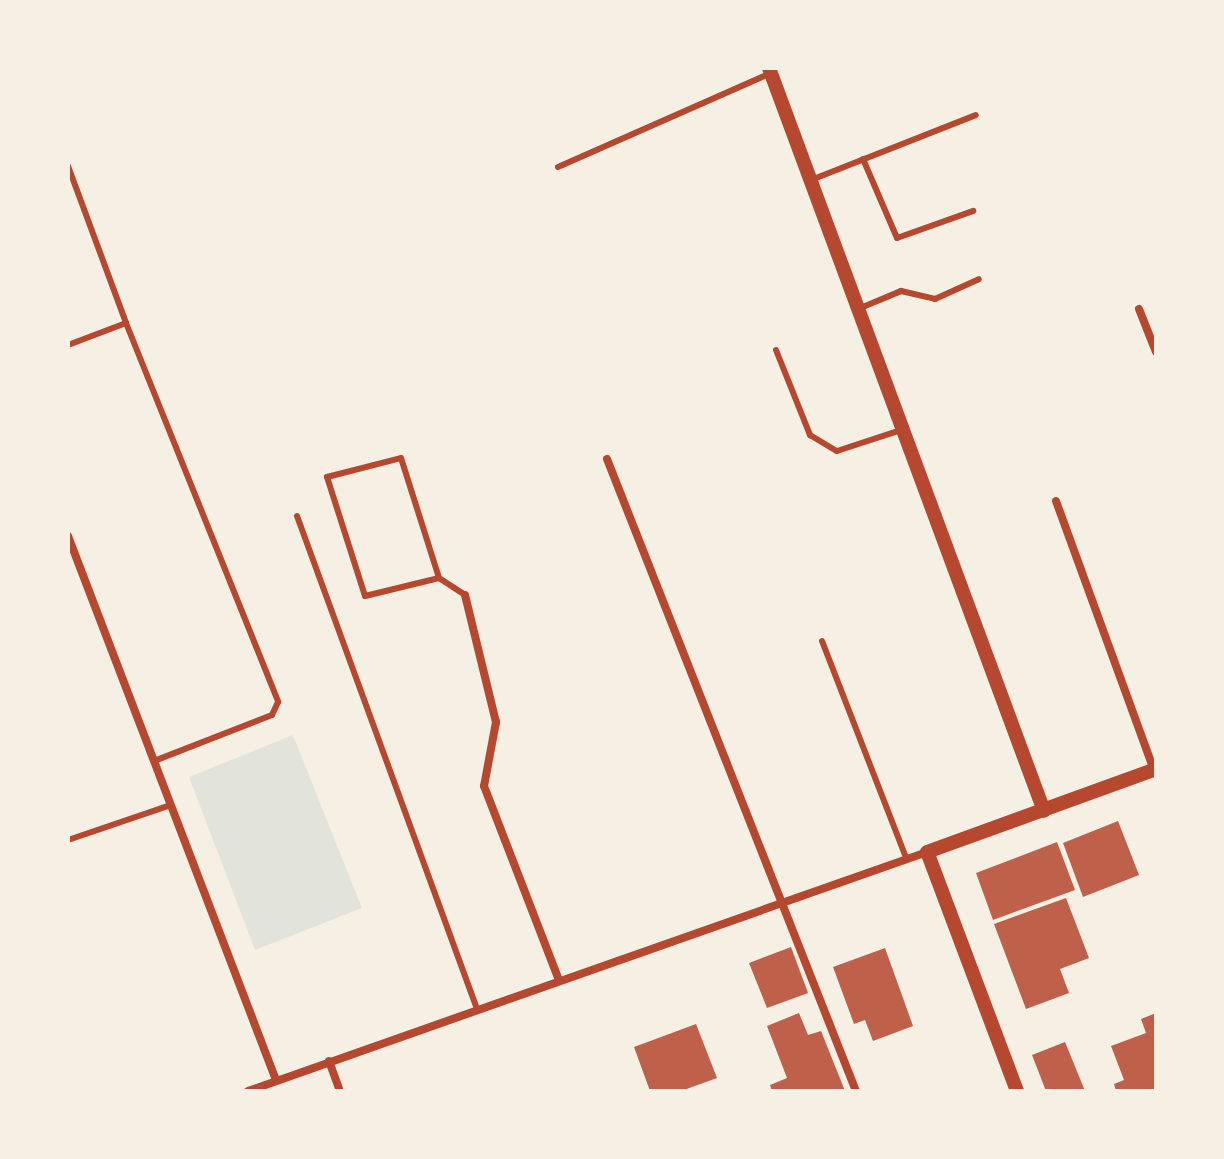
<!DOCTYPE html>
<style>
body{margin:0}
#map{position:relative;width:1224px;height:1159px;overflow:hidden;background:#f6efe4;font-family:Cabin,sans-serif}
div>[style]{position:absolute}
.green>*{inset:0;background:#e2e4dc}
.building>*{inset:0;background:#bf614a}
.service>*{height:6px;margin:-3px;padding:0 3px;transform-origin:3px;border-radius:3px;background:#b5482f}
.minor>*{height:8px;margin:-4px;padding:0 4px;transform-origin:4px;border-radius:4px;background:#b5482f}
.tertiary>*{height:14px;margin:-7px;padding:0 7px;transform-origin:7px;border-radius:7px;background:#b5482f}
span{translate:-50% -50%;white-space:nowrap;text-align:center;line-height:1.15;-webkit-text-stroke:6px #f6efe4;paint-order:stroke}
.frame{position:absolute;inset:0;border:70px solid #f6efe4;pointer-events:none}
</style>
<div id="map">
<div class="green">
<i style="clip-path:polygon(293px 735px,362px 908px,255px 950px,189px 777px)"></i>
</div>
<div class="building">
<i style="clip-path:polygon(1118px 821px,1139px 875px,1083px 897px,1063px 843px)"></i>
<i style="clip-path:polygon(1057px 842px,1075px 890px,993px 920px,976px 873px)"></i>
<i style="clip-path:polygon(1066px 898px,1089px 958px,1060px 969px,1069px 993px,1026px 1009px,994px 924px)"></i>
<i style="clip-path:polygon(791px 947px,808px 993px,767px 1008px,749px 963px)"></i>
<i style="clip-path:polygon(885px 948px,913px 1026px,873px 1041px,865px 1020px,854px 1024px,833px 967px)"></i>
<i style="clip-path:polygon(799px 1013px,808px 1035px,821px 1031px,845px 1091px,772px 1091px,770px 1085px,787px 1078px,767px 1026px)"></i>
<i style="clip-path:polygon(1156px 1013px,1156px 1091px,1116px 1091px,1114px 1084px,1124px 1080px,1111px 1046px,1146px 1033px,1141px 1019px)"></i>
<i style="clip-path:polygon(696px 1024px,717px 1078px,681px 1091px,650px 1091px,634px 1047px)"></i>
<i style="clip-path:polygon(1065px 1042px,1085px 1091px,1046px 1091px,1032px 1055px)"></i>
</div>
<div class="service">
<i style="left:863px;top:159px;width:86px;rotate:66.7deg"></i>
<i style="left:897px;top:238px;width:81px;rotate:-19.6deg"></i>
<i style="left:68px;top:166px;width:167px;rotate:69.7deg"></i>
<i style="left:126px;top:323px;width:62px;rotate:159.2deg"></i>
<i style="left:558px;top:167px;width:233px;rotate:-23.8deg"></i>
<i style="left:811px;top:180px;width:177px;rotate:-21.5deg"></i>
<i style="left:858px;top:309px;width:47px;rotate:-22.7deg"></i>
<i style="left:901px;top:291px;width:35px;rotate:13deg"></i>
<i style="left:935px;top:299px;width:48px;rotate:-24.4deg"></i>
<i style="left:126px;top:323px;width:408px;rotate:68.1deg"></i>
<i style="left:278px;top:702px;width:14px;rotate:115deg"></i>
<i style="left:272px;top:715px;width:127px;rotate:158.7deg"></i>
<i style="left:776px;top:350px;width:92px;rotate:68.2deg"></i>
<i style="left:810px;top:435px;width:31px;rotate:31deg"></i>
<i style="left:837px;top:451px;width:67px;rotate:-18.2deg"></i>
<i style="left:297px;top:516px;width:525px;rotate:69.94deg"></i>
<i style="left:439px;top:578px;width:76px;rotate:166.3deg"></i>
<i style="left:365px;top:596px;width:125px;rotate:-107.7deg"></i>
<i style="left:327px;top:477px;width:76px;rotate:-14.4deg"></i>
<i style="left:401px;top:458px;width:126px;rotate:72.4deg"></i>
<i style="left:439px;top:578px;width:31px;rotate:33deg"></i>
<i style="left:822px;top:641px;width:233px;rotate:68.8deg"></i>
<i style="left:68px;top:840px;width:109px;rotate:-18.8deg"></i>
</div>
<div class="minor">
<i style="left:1139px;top:309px;width:46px;rotate:68.4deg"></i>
<i style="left:607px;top:459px;width:679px;rotate:68.5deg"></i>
<i style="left:1056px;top:501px;width:286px;rotate:70deg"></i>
<i style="left:68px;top:536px;width:582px;rotate:69.08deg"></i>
<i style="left:465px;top:595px;width:131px;rotate:76.3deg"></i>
<i style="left:496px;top:722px;width:65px;rotate:100.6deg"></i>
<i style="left:484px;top:786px;width:208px;rotate:68.9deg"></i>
<i style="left:329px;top:1061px;width:32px;rotate:70deg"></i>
<i style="left:248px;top:1091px;width:720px;rotate:-19.39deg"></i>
</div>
<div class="tertiary">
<i style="left:769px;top:68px;width:792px;rotate:69.69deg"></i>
<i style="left:1017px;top:1091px;width:255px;rotate:-110.6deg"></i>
<i style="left:927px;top:852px;width:244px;rotate:-19.9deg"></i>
</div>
<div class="frame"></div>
</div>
